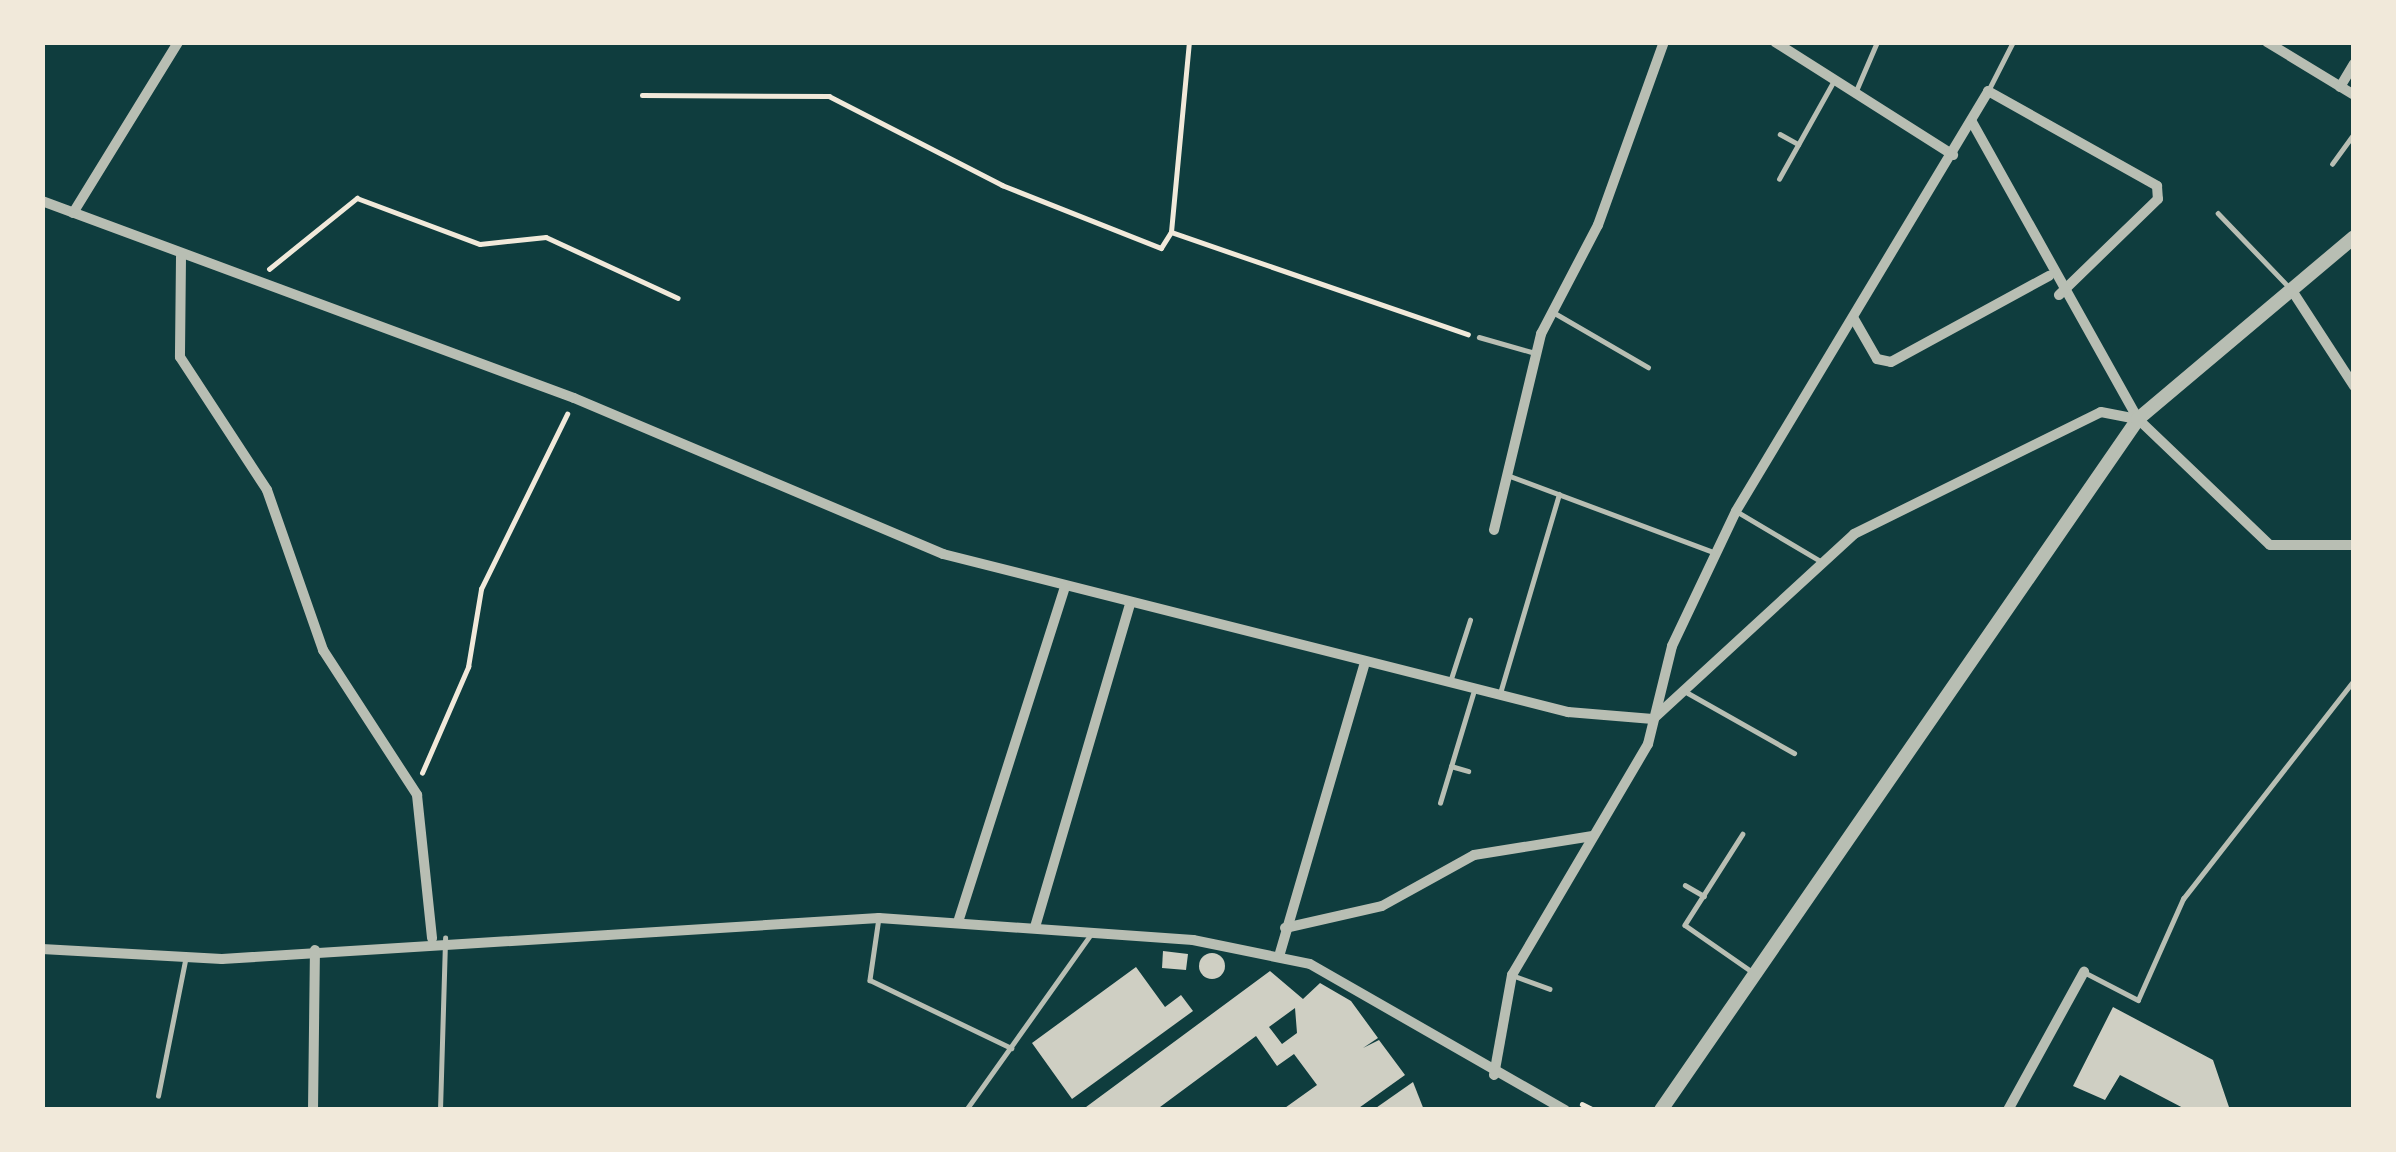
<!DOCTYPE html>
<style>
body{margin:0}
#map{position:relative;width:2396px;height:1152px;overflow:hidden;background:#0f3d3e;font-family:Rubik,sans-serif}
div>[style]{position:absolute}
.building>*{inset:0;background:#cfcfc3}
.round{border-radius:50%}
.path>*{height:4.5px;margin:-2.25px;padding:0 2.25px;transform-origin:2.25px;border-radius:2.25px;background:#f1e9da}
.service>*{height:4.5px;margin:-2.25px;padding:0 2.25px;transform-origin:2.25px;border-radius:2.25px;background:#b8beb3}
.minor>*{height:10px;margin:-5px;padding:0 5px;transform-origin:5px;border-radius:5px;background:#b8beb3}
.tertiary>*{height:14px;margin:-7px;padding:0 7px;transform-origin:7px;border-radius:7px;background:#b8beb3}
span{translate:-50% -50%;white-space:nowrap;text-align:center;line-height:1.15;-webkit-text-stroke:12px #f1e9da;paint-order:stroke}
.frame{position:absolute;inset:0;border:45px solid #f1e9da;pointer-events:none}
</style>
<div id="map">
<div class="building">
<i style="clip-path:polygon(1163px 951px,1188px 954px,1186px 970px,1162px 968px)"></i>
<i class="round" style="left:1199px;top:953px;width:26px;height:26px"></i>
<i style="clip-path:polygon(1136px 967px,1165px 1007px,1181px 995px,1193px 1011px,1072px 1099px,1032px 1043px)"></i>
<i style="clip-path:polygon(evenodd,1270px 971px,1303px 999px,1320px 983px,1351px 1001px,1378px 1038px,1363px 1048px,1379px 1040px,1405px 1075px,1356px 1110px,1282px 1110px,1317px 1085px,1294px 1054px,1277px 1066px,1256px 1036px,1156px 1110px,1082px 1110px,1270px 971px,1295px 1008px,1297px 1033px,1282px 1044px,1269px 1027px,1295px 1008px)"></i>
<i style="clip-path:polygon(2113px 1007px,2213px 1060px,2230px 1110px,2187px 1110px,2120px 1075px,2105px 1100px,2073px 1086px)"></i>
<i style="clip-path:polygon(1413px 1082px,1424px 1110px,1373px 1110px)"></i>
</div>
<div class="path">
<i style="left:642px;top:95px;width:187px;rotate:0.3deg"></i>
<i style="left:829px;top:96px;width:195px;rotate:27.2deg"></i>
<i style="left:1002px;top:185px;width:171px;rotate:21.6deg"></i>
<i style="left:1161px;top:248px;width:19px;rotate:-58deg"></i>
<i style="left:1171px;top:232px;width:314px;rotate:19deg"></i>
<i style="left:1171px;top:232px;width:191px;rotate:-84.6deg"></i>
<i style="left:269px;top:269px;width:113px;rotate:-38.9deg"></i>
<i style="left:357px;top:198px;width:131px;rotate:20.5deg"></i>
<i style="left:480px;top:244px;width:66px;rotate:-6.1deg"></i>
<i style="left:546px;top:237px;width:145px;rotate:24.8deg"></i>
<i style="left:422px;top:773px;width:116px;rotate:-66.5deg"></i>
<i style="left:468px;top:667px;width:79px;rotate:-80.5deg"></i>
<i style="left:481px;top:589px;width:195px;rotate:-63.8deg"></i>
<i style="left:1582px;top:1104px;width:13px;rotate:27deg"></i>
</div>
<div class="service">
<i style="left:1856px;top:91px;width:53px;rotate:-66.8deg"></i>
<i style="left:1988px;top:91px;width:55px;rotate:-63deg"></i>
<i style="left:1780px;top:134px;width:21px;rotate:29deg"></i>
<i style="left:2332px;top:164px;width:37px;rotate:-54deg"></i>
<i style="left:1779px;top:179px;width:115px;rotate:-60.8deg"></i>
<i style="left:2218px;top:213px;width:103px;rotate:46.2deg"></i>
<i style="left:1553px;top:312px;width:110px;rotate:30.1deg"></i>
<i style="left:1479px;top:337px;width:58px;rotate:15.9deg"></i>
<i style="left:1510px;top:476px;width:217px;rotate:20.5deg"></i>
<i style="left:1736px;top:511px;width:96px;rotate:30.6deg"></i>
<i style="left:1450px;top:682px;width:65px;rotate:-72.1deg"></i>
<i style="left:1501px;top:690px;width:204px;rotate:-73.5deg"></i>
<i style="left:1688px;top:693px;width:122px;rotate:29.5deg"></i>
<i style="left:1451px;top:766px;width:18px;rotate:16deg"></i>
<i style="left:1440px;top:803px;width:114px;rotate:-73.2deg"></i>
<i style="left:1743px;top:834px;width:108px;rotate:122.5deg"></i>
<i style="left:1685px;top:925px;width:84px;rotate:34.8deg"></i>
<i style="left:1685px;top:885px;width:22px;rotate:30deg"></i>
<i style="left:879px;top:918px;width:63px;rotate:98.3deg"></i>
<i style="left:870px;top:980px;width:157px;rotate:25.7deg"></i>
<i style="left:2084px;top:972px;width:61px;rotate:27.4deg"></i>
<i style="left:2138px;top:1000px;width:111px;rotate:-66deg"></i>
<i style="left:2183px;top:899px;width:278px;rotate:-52deg"></i>
<i style="left:1512px;top:975px;width:40px;rotate:20.2deg"></i>
<i style="left:158px;top:1096px;width:138px;rotate:-78.7deg"></i>
<i style="left:440px;top:1110px;width:172px;rotate:-88.3deg"></i>
<i style="left:966px;top:1110px;width:216px;rotate:-54.6deg"></i>
</div>
<div class="minor">
<i style="left:1775px;top:42px;width:211px;rotate:32.4deg"></i>
<i style="left:2267px;top:42px;width:102px;rotate:31.3deg"></i>
<i style="left:2340px;top:87px;width:27px;rotate:-59deg"></i>
<i style="left:1972px;top:122px;width:337px;rotate:60.8deg"></i>
<i style="left:42px;top:201px;width:567px;rotate:20.32deg"></i>
<i style="left:574px;top:398px;width:401px;rotate:22.9deg"></i>
<i style="left:943px;top:554px;width:645px;rotate:14.19deg"></i>
<i style="left:1568px;top:712px;width:85px;rotate:4.7deg"></i>
<i style="left:1653px;top:719px;width:273px;rotate:-42.6deg"></i>
<i style="left:1854px;top:534px;width:275px;rotate:-26.3deg"></i>
<i style="left:2101px;top:412px;width:38px;rotate:11deg"></i>
<i style="left:2138px;top:419px;width:182px;rotate:43.7deg"></i>
<i style="left:2270px;top:545px;width:84px"></i>
<i style="left:73px;top:213px;width:201px;rotate:-58.4deg"></i>
<i style="left:181px;top:257px;width:100px;rotate:90.6deg"></i>
<i style="left:180px;top:357px;width:159px;rotate:56.8deg"></i>
<i style="left:267px;top:490px;width:170px;rotate:70.7deg"></i>
<i style="left:323px;top:650px;width:173px;rotate:57deg"></i>
<i style="left:417px;top:795px;width:144px;rotate:84deg"></i>
<i style="left:2291px;top:289px;width:116px;rotate:57deg"></i>
<i style="left:1854px;top:319px;width:46px;rotate:60.1deg"></i>
<i style="left:1877px;top:359px;width:14px;rotate:12deg"></i>
<i style="left:1891px;top:362px;width:180px;rotate:-28.6deg"></i>
<i style="left:1494px;top:530px;width:202px;rotate:-76.5deg"></i>
<i style="left:1541px;top:334px;width:123px;rotate:-62.4deg"></i>
<i style="left:1598px;top:225px;width:195px;rotate:-70.2deg"></i>
<i style="left:959px;top:919px;width:349px;rotate:-72.3deg"></i>
<i style="left:1035px;top:927px;width:337px;rotate:-73.6deg"></i>
<i style="left:1285px;top:928px;width:99px;rotate:-12.8deg"></i>
<i style="left:1382px;top:906px;width:105px;rotate:-29deg"></i>
<i style="left:1474px;top:855px;width:120px;rotate:-9.1deg"></i>
<i style="left:42px;top:949px;width:180px;rotate:3.2deg"></i>
<i style="left:222px;top:959px;width:658px;rotate:-3.57deg"></i>
<i style="left:879px;top:918px;width:315px;rotate:4deg"></i>
<i style="left:1193px;top:940px;width:119px;rotate:11.6deg"></i>
<i style="left:1310px;top:964px;width:294px;rotate:29.8deg"></i>
<i style="left:1280px;top:953px;width:299px;rotate:-73.7deg"></i>
<i style="left:1494px;top:1075px;width:102px;rotate:-79.8deg"></i>
<i style="left:1512px;top:975px;width:268px;rotate:-59.5deg"></i>
<i style="left:1648px;top:744px;width:101px;rotate:-76.2deg"></i>
<i style="left:1672px;top:646px;width:149px;rotate:-64.6deg"></i>
<i style="left:1736px;top:511px;width:490px;rotate:-59deg"></i>
<i style="left:1988px;top:91px;width:194px;rotate:29.3deg"></i>
<i style="left:2157px;top:186px;width:13px;rotate:86deg"></i>
<i style="left:2158px;top:199px;width:138px;rotate:135.9deg"></i>
<i style="left:313px;top:1110px;width:160px;rotate:-89.3deg"></i>
<i style="left:2008px;top:1110px;width:158px;rotate:-61.2deg"></i>
</div>
<div class="tertiary">
<i style="left:1661px;top:1110px;width:840px;rotate:-55.38deg"></i>
<i style="left:2138px;top:419px;width:282px;rotate:-40.1deg"></i>
</div>
<div class="frame"></div>
</div>
